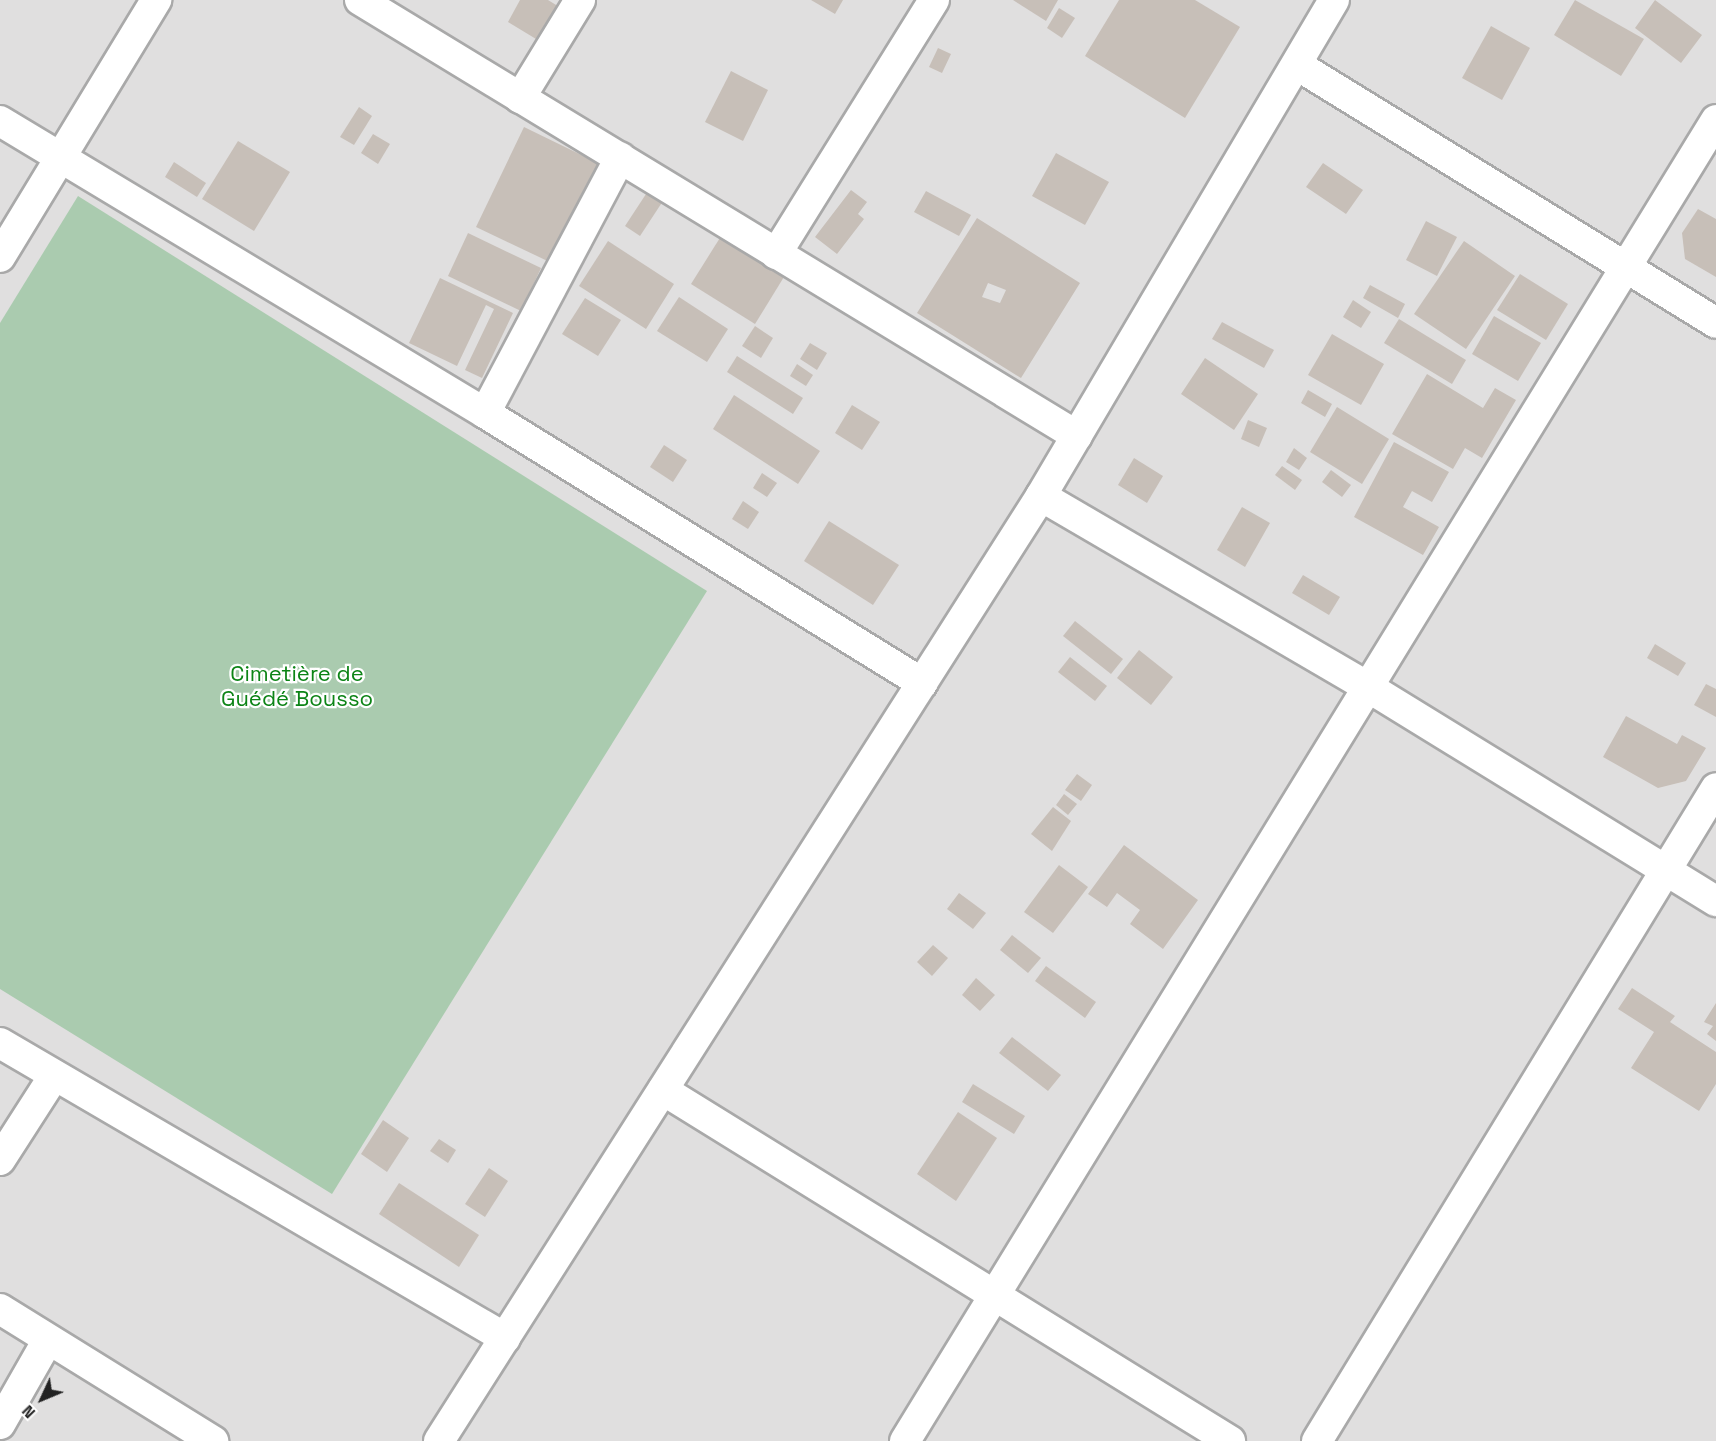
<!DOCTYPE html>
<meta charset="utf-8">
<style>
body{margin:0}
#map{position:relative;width:1716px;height:1441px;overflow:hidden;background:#f2efe9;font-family:"Space Grotesk",sans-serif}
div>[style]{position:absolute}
.residential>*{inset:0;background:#e0dfdf}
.cemetery>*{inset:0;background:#aacbaf}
.building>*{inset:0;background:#c7bfb8}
.roads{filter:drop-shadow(2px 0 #a9a9a9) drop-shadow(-2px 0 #a9a9a9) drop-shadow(0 2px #a9a9a9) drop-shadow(0 -2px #a9a9a9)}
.minor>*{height:30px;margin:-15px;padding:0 15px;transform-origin:15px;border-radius:15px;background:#fff}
span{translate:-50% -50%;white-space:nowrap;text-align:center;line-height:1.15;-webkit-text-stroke:4.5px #fff;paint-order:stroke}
.park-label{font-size:22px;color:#0c8416}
.north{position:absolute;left:12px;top:1369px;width:60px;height:60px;-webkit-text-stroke:4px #fff;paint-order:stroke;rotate:226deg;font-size:16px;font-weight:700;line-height:24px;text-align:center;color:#222}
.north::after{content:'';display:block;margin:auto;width:21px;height:27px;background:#222;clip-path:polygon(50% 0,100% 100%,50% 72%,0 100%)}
</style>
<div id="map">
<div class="residential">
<div style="clip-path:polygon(0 0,1716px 0,1716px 1441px,0 1441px)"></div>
</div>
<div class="cemetery">
<div style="clip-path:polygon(78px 196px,707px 591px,332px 1194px,0 989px,0 323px)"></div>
</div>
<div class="building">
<div style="clip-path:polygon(520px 0,548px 0,561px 8px,541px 42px,508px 22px)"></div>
<div style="clip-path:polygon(811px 0,843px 0,835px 14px)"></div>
<div style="clip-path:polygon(1013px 0,1058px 0,1046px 21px)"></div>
<div style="clip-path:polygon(1119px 0,1195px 0,1240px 27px,1185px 118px,1085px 56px)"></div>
<div style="clip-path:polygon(1575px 0,1644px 39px,1621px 76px,1554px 35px)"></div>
<div style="clip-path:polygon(1655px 0,1702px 35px,1681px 63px,1635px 28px)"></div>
<div style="clip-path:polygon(1059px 8px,1075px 18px,1062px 38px,1047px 28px)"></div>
<div style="clip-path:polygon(1491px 26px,1530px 48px,1502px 100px,1462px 78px)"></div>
<div style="clip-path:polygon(938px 48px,951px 54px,942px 73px,929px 67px)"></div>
<div style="clip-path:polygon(731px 71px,768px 90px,743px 141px,705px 122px)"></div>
<div style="clip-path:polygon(359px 107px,372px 116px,354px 145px,340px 137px)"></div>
<div style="clip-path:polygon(524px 127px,606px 167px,558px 266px,476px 227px)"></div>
<div style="clip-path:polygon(373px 134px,390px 144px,378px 164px,361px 153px)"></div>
<div style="clip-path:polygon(238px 141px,290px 172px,254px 231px,202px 199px)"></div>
<div style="clip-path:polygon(1056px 153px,1109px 182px,1085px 225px,1032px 196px)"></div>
<div style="clip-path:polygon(174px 162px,206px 183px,197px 197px,165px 177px)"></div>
<div style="clip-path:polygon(1323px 163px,1363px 190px,1346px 214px,1306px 187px)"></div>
<div style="clip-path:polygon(851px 190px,867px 202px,858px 214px,864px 219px,837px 254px,815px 237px)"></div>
<div style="clip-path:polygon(648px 191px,663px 201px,640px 236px,625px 226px)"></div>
<div style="clip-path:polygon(926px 191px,971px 215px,959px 236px,914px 212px)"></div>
<div style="clip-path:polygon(1698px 209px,1716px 219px,1716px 277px,1685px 259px,1682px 233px)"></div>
<div style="clip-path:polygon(evenodd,977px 218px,1080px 283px,1021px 378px,917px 313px,977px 218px,988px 283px,1006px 290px,1000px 303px,982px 297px,988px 283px)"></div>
<div style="clip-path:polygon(1426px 221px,1457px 237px,1437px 276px,1406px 260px)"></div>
<div style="clip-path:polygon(468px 233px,541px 268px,521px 311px,448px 276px)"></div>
<div style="clip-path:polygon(723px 233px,787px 272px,755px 324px,691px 284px)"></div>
<div style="clip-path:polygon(608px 241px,674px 284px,646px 329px,579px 286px)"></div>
<div style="clip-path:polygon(1464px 241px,1515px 276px,1466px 349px,1414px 314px)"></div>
<div style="clip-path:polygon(1520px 274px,1568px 304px,1546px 340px,1497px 310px)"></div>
<div style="clip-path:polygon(440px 278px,513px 313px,482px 378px,465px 370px,494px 309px,486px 305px,457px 366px,409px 343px)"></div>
<div style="clip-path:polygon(1370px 285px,1405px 304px,1398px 318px,1363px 298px)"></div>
<div style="clip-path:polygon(679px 297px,728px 329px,707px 362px,657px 331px)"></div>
<div style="clip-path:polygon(585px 298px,621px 320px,598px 356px,562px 334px)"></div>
<div style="clip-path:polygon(1353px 300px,1371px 312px,1361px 328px,1343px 317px)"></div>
<div style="clip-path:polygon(1494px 316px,1541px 343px,1518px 381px,1472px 354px)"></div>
<div style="clip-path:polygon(1399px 319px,1466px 360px,1452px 384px,1384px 343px)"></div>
<div style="clip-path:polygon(1222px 322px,1274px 350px,1264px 368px,1212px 339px)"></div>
<div style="clip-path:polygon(755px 326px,773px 338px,761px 358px,742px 346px)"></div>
<div style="clip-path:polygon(1332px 334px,1384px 364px,1361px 405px,1308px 375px)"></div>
<div style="clip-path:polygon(810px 343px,827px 353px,817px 370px,800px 359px)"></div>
<div style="clip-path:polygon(737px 356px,803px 398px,793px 414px,727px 372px)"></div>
<div style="clip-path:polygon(1205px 358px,1258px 394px,1234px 430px,1181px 394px)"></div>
<div style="clip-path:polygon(797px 364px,813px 375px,806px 386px,790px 376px)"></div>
<div style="clip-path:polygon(1427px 374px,1483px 408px,1495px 388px,1516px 400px,1482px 458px,1465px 448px,1453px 469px,1392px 434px)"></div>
<div style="clip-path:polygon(1308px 390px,1332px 404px,1325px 417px,1301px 403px)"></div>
<div style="clip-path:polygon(734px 395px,820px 451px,798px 484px,713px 429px)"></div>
<div style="clip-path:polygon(852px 405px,880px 422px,862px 450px,835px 433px)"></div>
<div style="clip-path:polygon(1337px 407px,1389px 439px,1362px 484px,1310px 452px)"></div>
<div style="clip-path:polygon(1248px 420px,1267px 428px,1259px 447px,1241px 439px)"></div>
<div style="clip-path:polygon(1394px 442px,1449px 472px,1432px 502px,1412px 491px,1403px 507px,1439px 527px,1423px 555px,1354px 517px)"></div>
<div style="clip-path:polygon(664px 445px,687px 460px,673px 482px,650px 467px)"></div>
<div style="clip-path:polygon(1294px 448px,1307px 458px,1299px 470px,1286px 462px)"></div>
<div style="clip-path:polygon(1134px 458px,1163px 476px,1147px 503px,1118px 485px)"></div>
<div style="clip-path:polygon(1282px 466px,1302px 480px,1295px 490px,1275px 475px)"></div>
<div style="clip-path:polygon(1331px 470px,1351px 485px,1342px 497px,1322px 482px)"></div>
<div style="clip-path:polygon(762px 473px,777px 483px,767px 497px,753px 488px)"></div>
<div style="clip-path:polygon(743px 501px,759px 512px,748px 529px,732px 519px)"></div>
<div style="clip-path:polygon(1242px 507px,1270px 523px,1245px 567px,1217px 550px)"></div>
<div style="clip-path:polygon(829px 521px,899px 565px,873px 605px,804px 561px)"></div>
<div style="clip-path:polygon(1303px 575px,1340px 597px,1329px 615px,1292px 593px)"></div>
<div style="clip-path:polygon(1075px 621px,1123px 659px,1111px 674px,1063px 636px)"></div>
<div style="clip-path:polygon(1655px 644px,1686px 663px,1678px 676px,1647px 658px)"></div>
<div style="clip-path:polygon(1139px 650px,1173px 677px,1151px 705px,1117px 678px)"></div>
<div style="clip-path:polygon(1070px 657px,1107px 686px,1095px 701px,1058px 672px)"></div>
<div style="clip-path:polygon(1706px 684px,1716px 689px,1716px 717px,1694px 705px)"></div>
<div style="clip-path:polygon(1626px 716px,1677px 744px,1682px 735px,1706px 748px,1686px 781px,1658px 788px,1603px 757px)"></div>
<div style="clip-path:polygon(1077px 774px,1092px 785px,1081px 801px,1065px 790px)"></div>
<div style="clip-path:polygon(1064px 794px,1077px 804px,1068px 815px,1056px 805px)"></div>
<div style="clip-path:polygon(1053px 807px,1071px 821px,1052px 851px,1031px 834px)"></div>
<div style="clip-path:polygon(1124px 845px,1198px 900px,1163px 949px,1130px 924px,1140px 910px,1117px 893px,1107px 907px,1088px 894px)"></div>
<div style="clip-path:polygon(1059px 865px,1088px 887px,1053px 933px,1024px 912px)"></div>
<div style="clip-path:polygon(959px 893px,986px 913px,973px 929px,947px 909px)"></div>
<div style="clip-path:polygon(1012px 935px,1041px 958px,1028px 973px,1000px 950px)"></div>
<div style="clip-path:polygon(933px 945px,948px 958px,932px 976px,917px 962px)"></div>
<div style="clip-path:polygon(1046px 966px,1096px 1002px,1085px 1018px,1035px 981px)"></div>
<div style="clip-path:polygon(976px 978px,995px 995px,980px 1011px,962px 995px)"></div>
<div style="clip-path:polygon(1632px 988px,1675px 1016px,1670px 1022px,1716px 1052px,1716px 1084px,1699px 1111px,1631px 1068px,1654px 1032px,1618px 1009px)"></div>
<div style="clip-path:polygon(1716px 1003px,1716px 1041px,1707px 1034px,1713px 1026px,1704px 1022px)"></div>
<div style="clip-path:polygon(1012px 1037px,1061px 1075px,1048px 1091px,999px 1053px)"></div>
<div style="clip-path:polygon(973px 1084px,1025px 1116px,1014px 1134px,962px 1102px)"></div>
<div style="clip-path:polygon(958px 1112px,997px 1138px,956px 1201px,917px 1174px)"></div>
<div style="clip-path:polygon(383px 1120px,409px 1138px,387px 1172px,361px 1154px)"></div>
<div style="clip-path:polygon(439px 1139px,456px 1150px,448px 1163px,430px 1151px)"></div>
<div style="clip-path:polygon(489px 1168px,508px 1181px,485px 1217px,465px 1204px)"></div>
<div style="clip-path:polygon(399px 1183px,479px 1235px,459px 1267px,379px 1214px)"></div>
</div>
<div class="roads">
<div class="minor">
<div style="left:360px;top:0;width:839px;rotate:31.3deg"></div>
<div style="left:1297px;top:65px;width:492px;rotate:31.6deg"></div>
<div style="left:520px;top:98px;width:115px;rotate:-58.5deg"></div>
<div style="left:0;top:121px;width:566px;rotate:31.05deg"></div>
<div style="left:485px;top:413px;width:514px;rotate:31.71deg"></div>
<div style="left:776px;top:254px;width:299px;rotate:-58.1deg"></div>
<div style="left:0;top:257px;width:301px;rotate:-58.7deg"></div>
<div style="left:485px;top:413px;width:289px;rotate:-62.1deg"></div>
<div style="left:1041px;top:496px;width:379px;rotate:30.3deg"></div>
<div style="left:1368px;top:687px;width:409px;rotate:31.6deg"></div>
<div style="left:0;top:1043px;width:585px;rotate:30.29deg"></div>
<div style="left:663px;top:1090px;width:667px;rotate:31.76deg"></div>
<div style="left:0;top:1160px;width:100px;rotate:-57.3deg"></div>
<div style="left:0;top:1309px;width:251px;rotate:31.8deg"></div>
<div style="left:0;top:1424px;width:97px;rotate:-60.3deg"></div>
<div style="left:439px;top:1441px;width:1120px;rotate:-57.5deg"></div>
<div style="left:1041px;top:496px;width:576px;rotate:-59.43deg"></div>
<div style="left:905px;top:1441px;width:1550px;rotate:-58.45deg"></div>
<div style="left:1317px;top:1441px;width:765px;rotate:-58.57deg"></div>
</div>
</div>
<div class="park-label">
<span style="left:297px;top:686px">Cimetière de<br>Guédé Bousso</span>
</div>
<div class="north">N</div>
</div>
